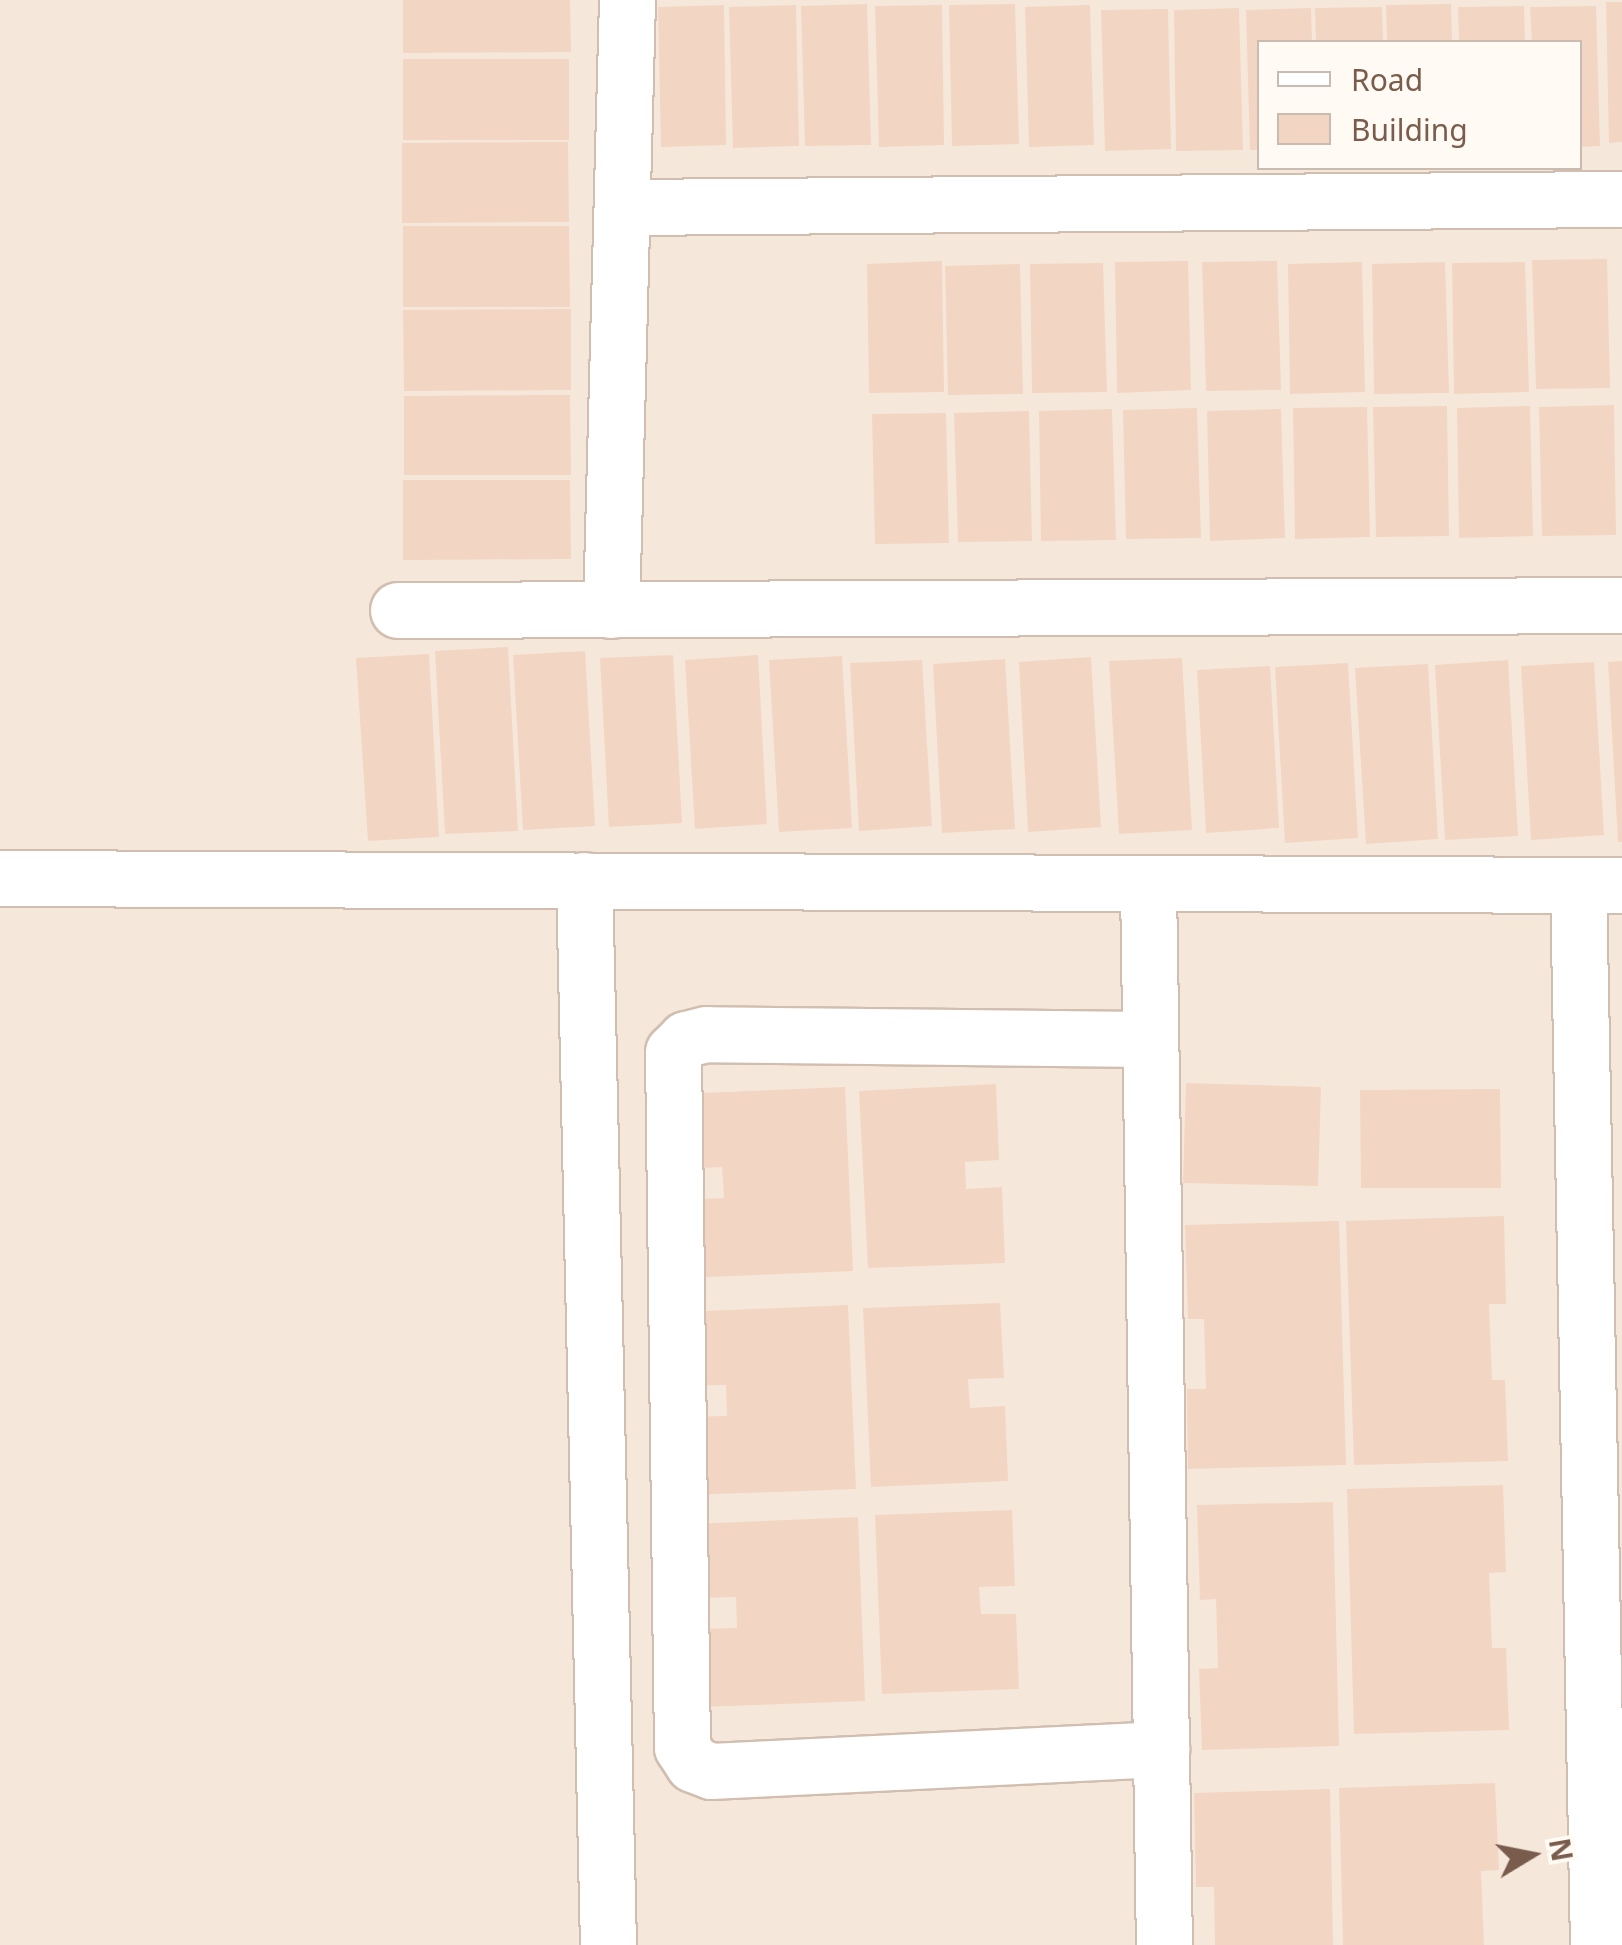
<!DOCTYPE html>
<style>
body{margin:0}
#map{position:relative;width:1622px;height:1945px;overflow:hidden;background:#fdf6ec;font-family:"Noto Sans",sans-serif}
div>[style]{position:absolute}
.residential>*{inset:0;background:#f5e8da}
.building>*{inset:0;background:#f3d5c3}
.roads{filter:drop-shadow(2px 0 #d1beb0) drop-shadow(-2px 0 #d1beb0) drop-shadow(0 2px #d1beb0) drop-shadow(0 -2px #d1beb0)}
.minor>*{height:55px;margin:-27.5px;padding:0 27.5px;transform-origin:27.5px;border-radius:27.5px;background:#fff}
span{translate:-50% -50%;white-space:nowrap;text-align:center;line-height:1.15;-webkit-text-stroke:9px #fffaf3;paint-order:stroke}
.legend{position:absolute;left:1257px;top:40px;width:325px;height:130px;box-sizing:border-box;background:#fffaf3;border:2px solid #cabbb1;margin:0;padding:12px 18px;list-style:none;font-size:30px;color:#7a5c4d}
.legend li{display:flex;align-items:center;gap:20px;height:50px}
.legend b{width:50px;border:2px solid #cabbb1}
.north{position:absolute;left:1482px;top:1805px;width:100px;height:100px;-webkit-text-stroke:8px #fffaf3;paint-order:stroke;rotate:80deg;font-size:28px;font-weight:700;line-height:40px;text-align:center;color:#7a5c4d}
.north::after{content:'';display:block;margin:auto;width:35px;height:45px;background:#7a5c4d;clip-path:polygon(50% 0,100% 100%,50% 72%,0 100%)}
</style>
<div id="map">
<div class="residential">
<div style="clip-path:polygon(evenodd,0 0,1622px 0,1622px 1945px,0 1945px,0 0,1260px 42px,1580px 42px,1580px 168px,1260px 168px,1260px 42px)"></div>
</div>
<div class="building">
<div style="clip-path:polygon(403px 0,570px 0,571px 52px,403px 53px)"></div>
<div style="clip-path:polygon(1606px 2px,1622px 2px,1622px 142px,1609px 143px)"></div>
<div style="clip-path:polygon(867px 4px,871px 145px,805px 146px,801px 6px)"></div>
<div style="clip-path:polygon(1015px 4px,1019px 144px,952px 146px,949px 5px)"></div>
<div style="clip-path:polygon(1451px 4px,1452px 42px,1387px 42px,1386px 5px)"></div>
<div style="clip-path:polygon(724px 5px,726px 145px,661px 147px,658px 7px)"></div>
<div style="clip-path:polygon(796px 5px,799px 146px,733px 148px,729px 7px)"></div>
<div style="clip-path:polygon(942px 5px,944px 145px,879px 147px,875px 6px)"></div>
<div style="clip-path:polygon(1090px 5px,1094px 145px,1029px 147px,1025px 7px)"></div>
<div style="clip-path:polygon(1524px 6px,1525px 42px,1459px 42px,1458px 7px)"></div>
<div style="clip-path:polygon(1596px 6px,1600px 146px,1580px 147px,1580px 42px,1532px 42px,1530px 7px)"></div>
<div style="clip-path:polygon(1382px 7px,1383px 42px,1316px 42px,1315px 8px)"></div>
<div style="clip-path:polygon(1239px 8px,1243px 150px,1176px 151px,1174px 10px)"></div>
<div style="clip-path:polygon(1311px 8px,1312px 42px,1260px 42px,1260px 150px,1250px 150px,1246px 10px)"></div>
<div style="clip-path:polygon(1168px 9px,1171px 149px,1105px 151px,1101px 10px)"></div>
<div style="clip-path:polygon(403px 59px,569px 59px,569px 140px,403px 140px)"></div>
<div style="clip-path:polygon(568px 142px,569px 222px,402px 223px,402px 143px)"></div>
<div style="clip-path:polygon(403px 226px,569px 226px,570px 307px,403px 307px)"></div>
<div style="clip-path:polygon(1607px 259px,1610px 388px,1536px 389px,1532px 260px)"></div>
<div style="clip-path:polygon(942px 261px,944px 392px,869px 393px,867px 264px)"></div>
<div style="clip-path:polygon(1188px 261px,1191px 390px,1117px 393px,1115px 262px)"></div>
<div style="clip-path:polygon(1277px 261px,1281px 390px,1206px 391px,1202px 262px)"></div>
<div style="clip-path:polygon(1362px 262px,1365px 392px,1290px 394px,1288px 264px)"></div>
<div style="clip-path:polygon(1445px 262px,1449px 393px,1374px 394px,1372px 264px)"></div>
<div style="clip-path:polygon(1525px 262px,1529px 392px,1454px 394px,1452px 263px)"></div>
<div style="clip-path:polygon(1103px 263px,1107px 392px,1032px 393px,1030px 264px)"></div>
<div style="clip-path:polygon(1020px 264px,1023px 394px,948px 395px,945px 266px)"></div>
<div style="clip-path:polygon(571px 309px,571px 390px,404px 391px,403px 310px)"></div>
<div style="clip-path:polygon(570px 395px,571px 475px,404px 475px,404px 396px)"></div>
<div style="clip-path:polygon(1614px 405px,1616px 535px,1542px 536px,1539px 407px)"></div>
<div style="clip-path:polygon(1447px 406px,1449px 536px,1376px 537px,1373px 407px)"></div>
<div style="clip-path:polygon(1530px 406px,1533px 536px,1459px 538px,1457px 408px)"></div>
<div style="clip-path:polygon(1367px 407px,1370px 537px,1295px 539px,1293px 408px)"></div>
<div style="clip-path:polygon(1197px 408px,1201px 538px,1126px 539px,1123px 410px)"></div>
<div style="clip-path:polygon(1112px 409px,1116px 540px,1041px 541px,1039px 411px)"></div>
<div style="clip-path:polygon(1281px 409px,1285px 538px,1210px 541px,1207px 411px)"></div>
<div style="clip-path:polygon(1029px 411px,1032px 541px,958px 542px,954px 413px)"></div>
<div style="clip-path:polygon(946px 413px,949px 543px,875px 544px,872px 414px)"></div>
<div style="clip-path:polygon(403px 480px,570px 480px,571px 559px,403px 560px)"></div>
<div style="clip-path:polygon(508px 647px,518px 831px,445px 834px,435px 651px)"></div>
<div style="clip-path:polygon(585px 651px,595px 826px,523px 830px,513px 655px)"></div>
<div style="clip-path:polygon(429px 654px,439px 837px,368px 841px,356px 658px)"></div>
<div style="clip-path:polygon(673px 655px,682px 823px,609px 827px,600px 658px)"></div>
<div style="clip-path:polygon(758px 655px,767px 824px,695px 829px,685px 660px)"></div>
<div style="clip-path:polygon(842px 656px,852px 828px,779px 832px,769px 660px)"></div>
<div style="clip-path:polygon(1091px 657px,1101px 827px,1028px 832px,1019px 662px)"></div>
<div style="clip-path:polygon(1182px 658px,1192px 830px,1119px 834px,1109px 661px)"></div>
<div style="clip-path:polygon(1005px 659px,1015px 829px,942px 833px,933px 664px)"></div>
<div style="clip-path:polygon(922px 660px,932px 826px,859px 831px,850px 663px)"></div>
<div style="clip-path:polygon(1508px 660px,1518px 836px,1445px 840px,1435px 665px)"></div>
<div style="clip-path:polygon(1622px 661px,1622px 842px,1618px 842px,1608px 662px)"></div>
<div style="clip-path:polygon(1594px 662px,1604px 835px,1531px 840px,1521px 666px)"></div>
<div style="clip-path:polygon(1348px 663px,1358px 838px,1285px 843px,1275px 667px)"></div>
<div style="clip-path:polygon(1428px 664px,1438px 839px,1366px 844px,1355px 668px)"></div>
<div style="clip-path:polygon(1270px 666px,1279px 828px,1206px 833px,1197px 670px)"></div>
<div style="clip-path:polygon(1186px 1083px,1321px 1087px,1318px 1186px,1183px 1183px)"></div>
<div style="clip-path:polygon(996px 1084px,999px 1160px,965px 1162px,966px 1189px,1002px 1187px,1005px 1263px,868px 1268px,859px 1091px)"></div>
<div style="clip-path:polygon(845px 1087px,853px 1271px,685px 1278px,681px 1200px,724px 1198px,722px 1167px,681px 1169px,678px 1094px)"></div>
<div style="clip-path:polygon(1500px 1089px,1501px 1188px,1361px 1188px,1360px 1090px)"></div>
<div style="clip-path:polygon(1504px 1216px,1506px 1304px,1489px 1304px,1492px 1380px,1505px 1380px,1508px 1461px,1354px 1465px,1346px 1221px)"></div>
<div style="clip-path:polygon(1339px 1221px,1346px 1465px,1188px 1469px,1187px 1389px,1206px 1389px,1204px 1319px,1188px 1319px,1185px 1225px)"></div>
<div style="clip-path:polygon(1000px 1303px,1004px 1378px,968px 1379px,970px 1408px,1005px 1406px,1008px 1481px,871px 1487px,863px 1308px)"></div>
<div style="clip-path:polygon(848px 1305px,856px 1489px,689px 1495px,686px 1417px,727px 1416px,726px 1385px,684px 1386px,682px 1312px)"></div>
<div style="clip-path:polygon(1503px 1485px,1506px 1572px,1489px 1573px,1492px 1648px,1506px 1648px,1509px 1730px,1354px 1734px,1347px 1489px)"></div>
<div style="clip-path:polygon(1333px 1502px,1339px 1746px,1202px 1750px,1199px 1669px,1218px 1668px,1216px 1599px,1200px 1600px,1197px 1505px)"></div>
<div style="clip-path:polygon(1012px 1510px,1015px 1586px,979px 1587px,981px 1614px,1016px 1614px,1019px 1689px,882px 1694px,875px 1515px)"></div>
<div style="clip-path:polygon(858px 1517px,865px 1701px,698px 1707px,695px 1629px,737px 1628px,736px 1597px,695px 1598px,691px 1524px)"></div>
<div style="clip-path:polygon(1495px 1783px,1499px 1870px,1481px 1871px,1484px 1945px,1343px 1945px,1339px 1788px)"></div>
<div style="clip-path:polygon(1330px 1789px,1333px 1945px,1215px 1945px,1214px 1887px,1196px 1887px,1194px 1793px)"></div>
</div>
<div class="roads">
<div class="minor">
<div style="left:622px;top:207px;width:1000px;rotate:-0.46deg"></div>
<div style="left:398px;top:610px;width:1224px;rotate:-0.23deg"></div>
<div style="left:611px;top:610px;width:610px;rotate:-88.5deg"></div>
<div style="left:0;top:878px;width:1622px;rotate:0.25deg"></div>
<div style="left:584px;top:880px;width:1065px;rotate:88.71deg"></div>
<div style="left:1148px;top:884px;width:1061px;rotate:89.14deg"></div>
<div style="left:1578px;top:885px;width:1060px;rotate:88.92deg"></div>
<div style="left:1150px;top:1039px;width:444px;rotate:-179.4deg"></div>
<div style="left:706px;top:1034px;width:21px;rotate:166deg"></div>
<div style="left:686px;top:1039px;width:18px;rotate:135deg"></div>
<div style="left:673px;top:1052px;width:695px;rotate:89.26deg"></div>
<div style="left:682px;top:1747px;width:20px;rotate:57deg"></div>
<div style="left:693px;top:1764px;width:19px;rotate:21deg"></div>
<div style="left:711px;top:1771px;width:451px;rotate:-2.8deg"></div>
</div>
</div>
<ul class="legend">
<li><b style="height:12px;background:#fff"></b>Road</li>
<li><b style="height:28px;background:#f3d5c3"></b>Building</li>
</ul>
<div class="north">N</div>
</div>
